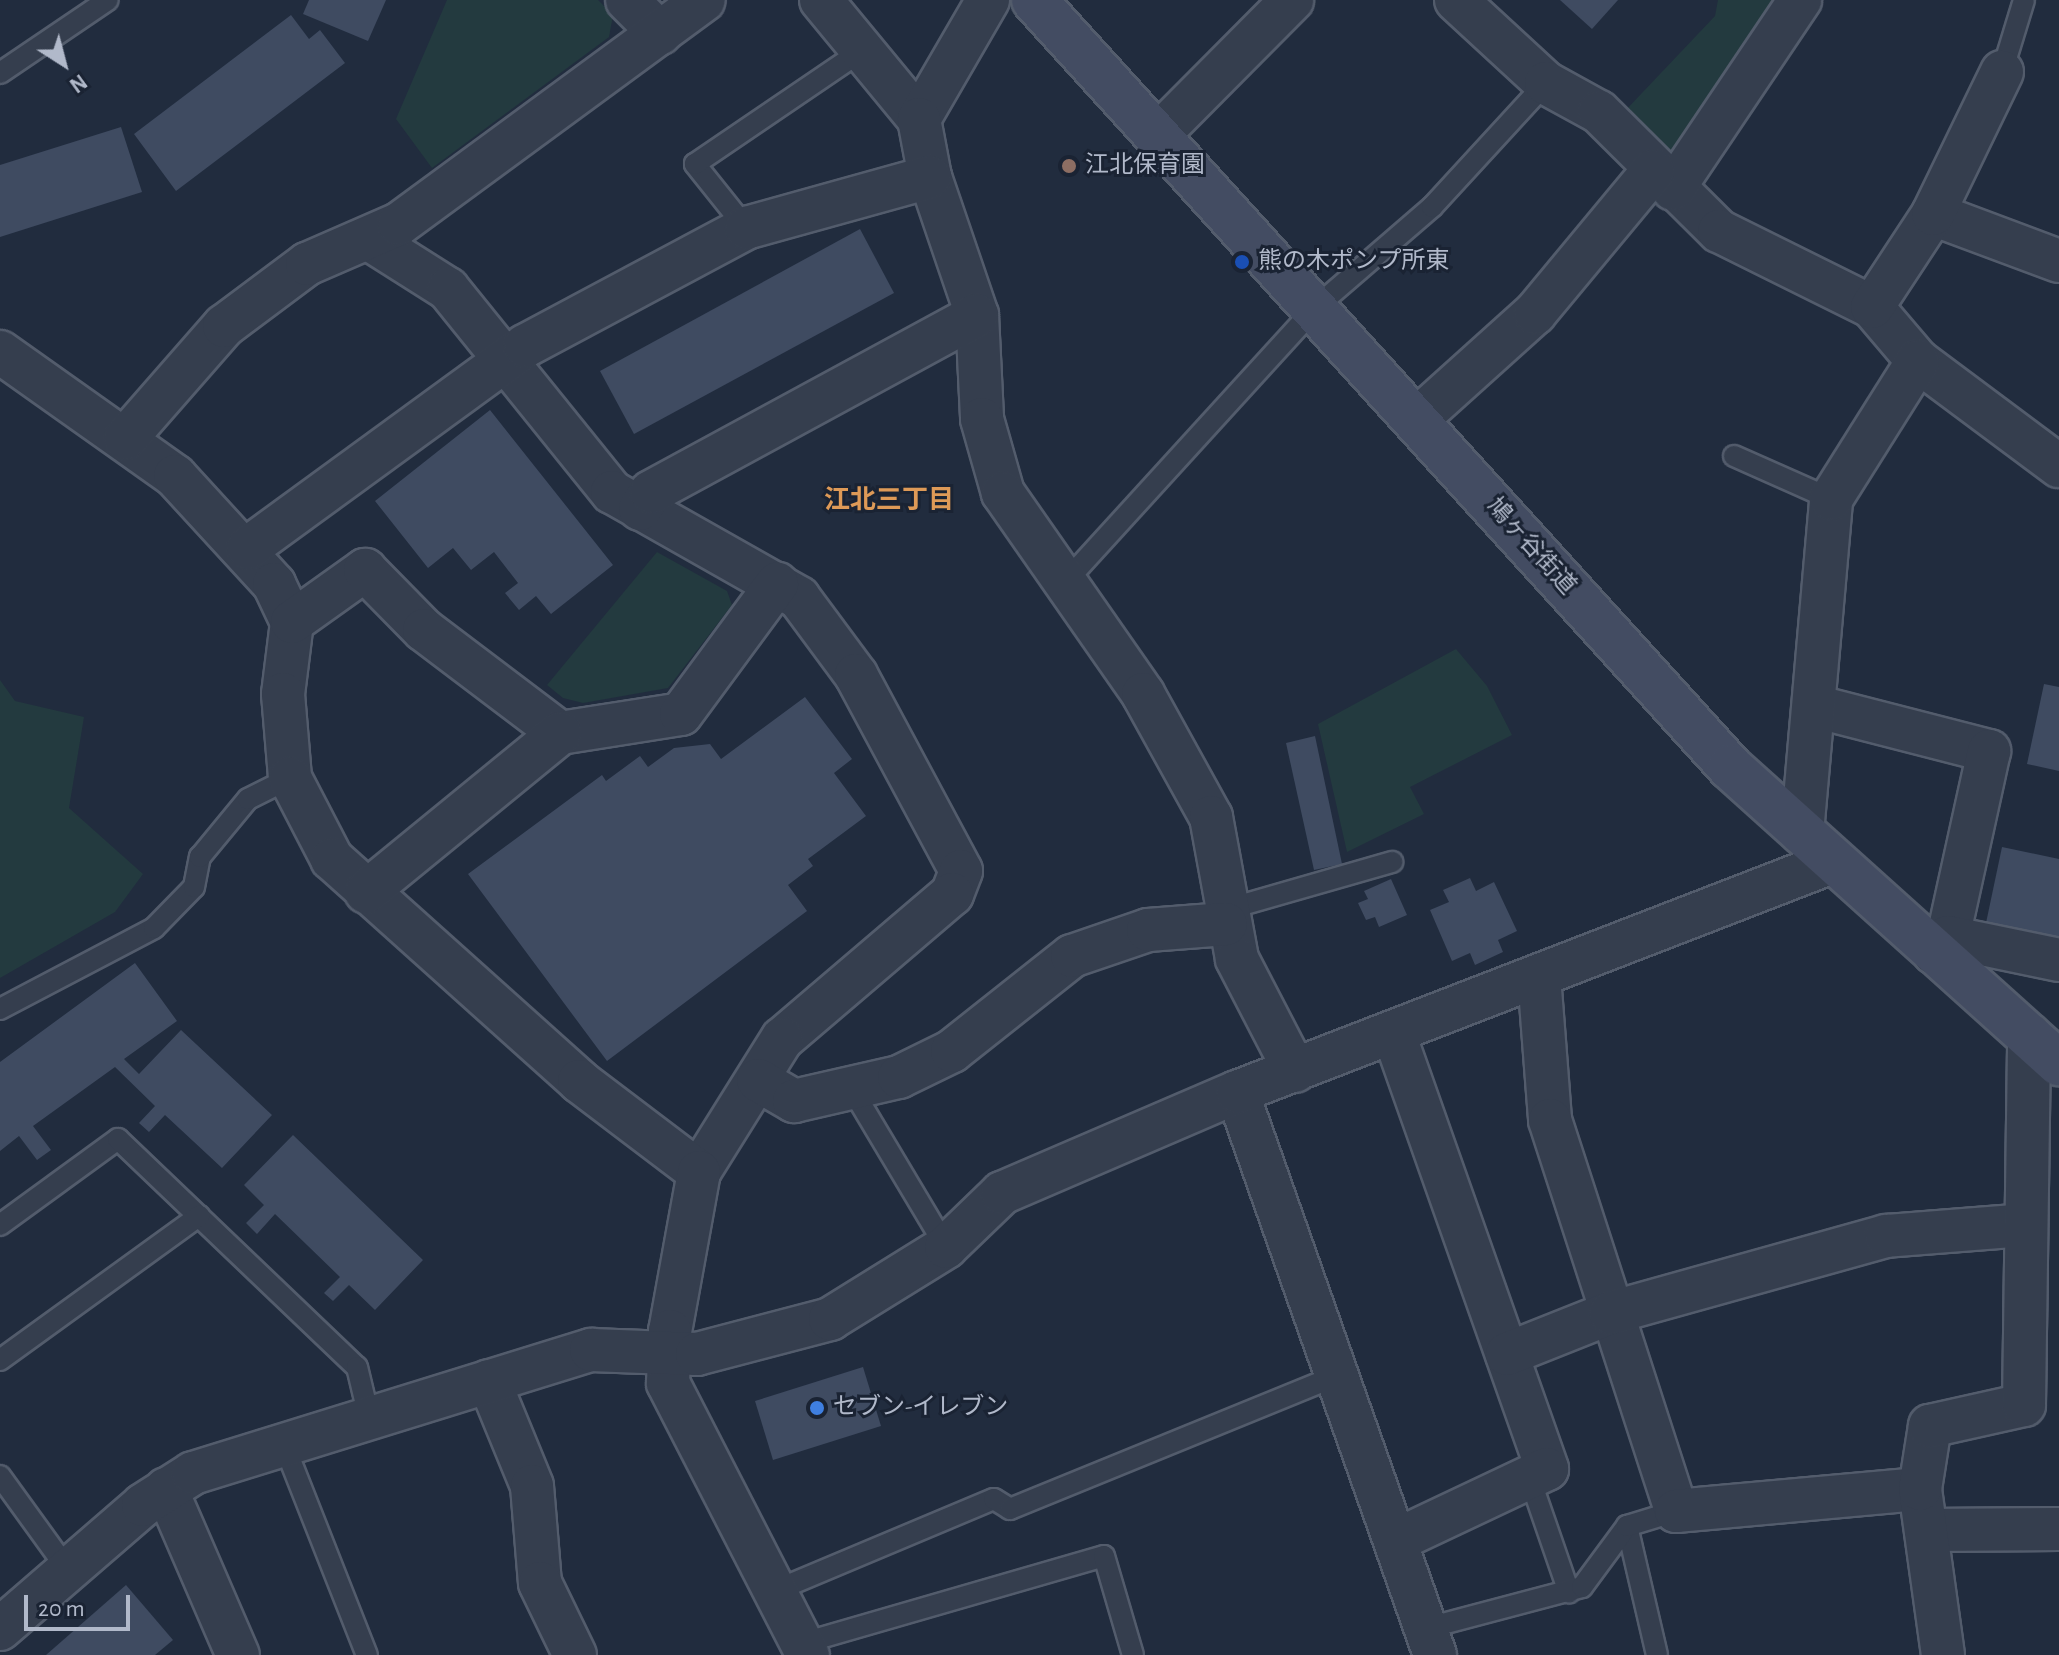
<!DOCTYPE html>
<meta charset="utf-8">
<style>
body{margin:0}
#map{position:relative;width:2059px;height:1655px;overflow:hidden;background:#212c3e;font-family:"Alegreya Sans","Noto Sans JP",sans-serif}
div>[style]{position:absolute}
.green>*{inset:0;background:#233a3f}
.building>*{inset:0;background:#3f4b61}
.roads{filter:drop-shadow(2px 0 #535c6c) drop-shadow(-2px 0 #535c6c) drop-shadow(0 2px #535c6c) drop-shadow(0 -2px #535c6c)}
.lane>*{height:20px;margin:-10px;padding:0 10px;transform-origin:10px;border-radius:10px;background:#353e4e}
.street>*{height:42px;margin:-21px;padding:0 21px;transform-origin:21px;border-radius:21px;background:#353e4e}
.secondary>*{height:44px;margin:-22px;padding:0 22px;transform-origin:22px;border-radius:22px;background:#434c62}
.dots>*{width:22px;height:22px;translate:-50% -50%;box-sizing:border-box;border:4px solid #1a2333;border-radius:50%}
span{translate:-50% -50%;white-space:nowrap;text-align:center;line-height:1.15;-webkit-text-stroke:6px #1a2333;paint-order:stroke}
.poi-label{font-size:24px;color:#b1b9ca}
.left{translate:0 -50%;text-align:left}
.street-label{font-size:24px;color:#b1b9ca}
.neighbourhood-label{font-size:26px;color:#de9a57;font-weight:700}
.north{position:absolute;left:24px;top:24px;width:80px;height:80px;-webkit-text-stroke:6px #1a2333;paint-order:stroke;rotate:144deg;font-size:22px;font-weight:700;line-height:32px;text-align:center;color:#b1b9ca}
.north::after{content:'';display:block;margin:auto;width:28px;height:36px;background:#b1b9ca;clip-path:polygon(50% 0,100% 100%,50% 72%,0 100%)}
.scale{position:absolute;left:24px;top:1595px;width:106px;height:36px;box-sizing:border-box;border:4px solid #b1b9ca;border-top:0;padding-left:10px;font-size:24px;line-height:28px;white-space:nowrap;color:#b1b9ca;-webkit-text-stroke:6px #1a2333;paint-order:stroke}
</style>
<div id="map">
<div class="green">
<div style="clip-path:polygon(447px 0,598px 0,613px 15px,609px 37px,432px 168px,396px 119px)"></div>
<div style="clip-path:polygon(1718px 0,1780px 0,1667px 160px,1623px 113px,1715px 16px)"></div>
<div style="clip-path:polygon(657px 552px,727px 591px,732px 605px,668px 688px,583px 703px,563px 698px,547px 685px)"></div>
<div style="clip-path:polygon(1456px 649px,1487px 686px,1512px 735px,1410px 787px,1424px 814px,1347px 852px,1318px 724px)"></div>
<div style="clip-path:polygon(0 680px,15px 701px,84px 717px,69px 808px,143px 874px,115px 912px,0 978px)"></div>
</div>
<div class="building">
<div style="clip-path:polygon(309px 0,386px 0,368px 41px,303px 14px)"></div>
<div style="clip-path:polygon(1560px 0,1618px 0,1592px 29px)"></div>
<div style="clip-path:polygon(291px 15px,309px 39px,320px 30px,345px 63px,176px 191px,134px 134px)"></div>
<div style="clip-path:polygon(121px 127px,142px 192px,0 237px,0 165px)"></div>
<div style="clip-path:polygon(860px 229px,894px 293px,634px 434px,600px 371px)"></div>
<div style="clip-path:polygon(490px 410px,613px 565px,551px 614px,536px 596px,519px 610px,505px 593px,518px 583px,494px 552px,471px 570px,453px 548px,428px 568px,375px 501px)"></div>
<div style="clip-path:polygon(2044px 684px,2059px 687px,2059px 771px,2027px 764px)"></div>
<div style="clip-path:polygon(805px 697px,852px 759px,834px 773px,866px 816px,808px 859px,813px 866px,788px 885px,807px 911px,607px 1061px,468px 874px,602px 775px,606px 781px,640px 756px,648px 767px,674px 748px,710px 744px,721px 759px)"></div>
<div style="clip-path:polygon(1315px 736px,1342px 864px,1314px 870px,1286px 743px)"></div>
<div style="clip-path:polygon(2002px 847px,2059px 859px,2059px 938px,1986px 923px)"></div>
<div style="clip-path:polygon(1470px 878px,1476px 891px,1494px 882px,1517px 931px,1498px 940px,1503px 952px,1475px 965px,1470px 953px,1452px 961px,1430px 910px,1449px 902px,1443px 890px)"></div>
<div style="clip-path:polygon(1391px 879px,1407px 915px,1379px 927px,1375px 917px,1366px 920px,1358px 903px,1368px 899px,1364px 891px)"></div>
<div style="clip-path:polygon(135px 963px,177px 1021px,124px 1059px,139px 1074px,181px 1030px,272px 1115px,222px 1168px,165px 1115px,149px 1132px,139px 1123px,155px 1106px,115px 1067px,33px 1126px,51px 1150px,37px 1160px,19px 1136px,0 1151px,0 1062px)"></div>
<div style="clip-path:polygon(293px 1135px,423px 1260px,375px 1310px,349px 1285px,333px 1301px,324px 1293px,340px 1277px,275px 1214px,257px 1234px,246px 1223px,264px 1205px,244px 1185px)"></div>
<div style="clip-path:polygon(863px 1367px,881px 1426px,773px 1460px,755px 1401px)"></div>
<div style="clip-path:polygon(126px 1585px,173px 1640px,155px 1655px,46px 1655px)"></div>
</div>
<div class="roads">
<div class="lane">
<div style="left:2002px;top:72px;width:75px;rotate:-73deg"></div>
<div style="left:0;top:73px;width:130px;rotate:-34.1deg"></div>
<div style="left:746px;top:228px;width:82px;rotate:-128.6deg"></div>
<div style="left:695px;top:164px;width:201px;rotate:-34.2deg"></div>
<div style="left:1734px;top:456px;width:106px;rotate:23.9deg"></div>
<div style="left:1067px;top:580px;width:368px;rotate:-47.6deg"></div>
<div style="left:1315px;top:308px;width:155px;rotate:-40.8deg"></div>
<div style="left:1432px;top:207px;width:168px;rotate:-47.4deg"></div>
<div style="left:1228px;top:909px;width:171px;rotate:-16deg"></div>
<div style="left:0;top:1009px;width:174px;rotate:-27.7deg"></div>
<div style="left:154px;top:928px;width:57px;rotate:-45.7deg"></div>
<div style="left:194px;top:887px;width:31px;rotate:-79deg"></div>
<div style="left:200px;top:857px;width:75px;rotate:-50.4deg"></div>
<div style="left:248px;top:799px;width:47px;rotate:-26.6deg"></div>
<div style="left:850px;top:1086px;width:187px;rotate:59.2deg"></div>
<div style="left:0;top:1225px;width:146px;rotate:-36.1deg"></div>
<div style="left:118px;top:1139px;width:330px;rotate:43.7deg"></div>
<div style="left:357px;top:1367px;width:51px;rotate:76.5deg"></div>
<div style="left:0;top:1360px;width:246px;rotate:-35.9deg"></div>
<div style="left:283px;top:1442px;width:229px;rotate:68.5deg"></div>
<div style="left:0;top:1476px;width:116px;rotate:54.1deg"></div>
<div style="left:1530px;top:1479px;width:120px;rotate:71deg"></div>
<div style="left:1627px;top:1526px;width:132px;rotate:76.9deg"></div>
<div style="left:777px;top:1590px;width:235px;rotate:-22.8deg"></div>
<div style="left:994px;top:1499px;width:19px;rotate:32deg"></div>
<div style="left:1010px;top:1509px;width:352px;rotate:-22.2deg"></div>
<div style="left:1427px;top:1628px;width:160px;rotate:-14.8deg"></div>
<div style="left:1582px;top:1587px;width:76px;rotate:-53.6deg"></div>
<div style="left:1627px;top:1526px;width:51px;rotate:-17deg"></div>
<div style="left:803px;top:1643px;width:313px;rotate:-16.1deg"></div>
<div style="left:1104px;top:1556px;width:103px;rotate:73.7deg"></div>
</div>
<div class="street">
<div style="left:627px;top:0;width:47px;rotate:45deg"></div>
<div style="left:821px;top:0;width:154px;rotate:50.5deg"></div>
<div style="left:988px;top:0;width:138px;rotate:120.1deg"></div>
<div style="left:919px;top:119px;width:59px;rotate:79.3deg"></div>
<div style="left:930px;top:177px;width:146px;rotate:71.2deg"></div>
<div style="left:977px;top:315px;width:104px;rotate:87.2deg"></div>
<div style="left:982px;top:419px;width:77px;rotate:74.2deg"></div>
<div style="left:1003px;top:493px;width:245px;rotate:55.1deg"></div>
<div style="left:1143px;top:694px;width:141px;rotate:61.1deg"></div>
<div style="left:1211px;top:817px;width:144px;rotate:79.6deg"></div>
<div style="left:1237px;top:959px;width:126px;rotate:62.6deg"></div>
<div style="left:1456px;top:0;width:122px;rotate:42.7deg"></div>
<div style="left:1546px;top:83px;width:60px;rotate:28.7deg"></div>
<div style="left:1599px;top:112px;width:169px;rotate:44.8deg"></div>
<div style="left:1719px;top:231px;width:171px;rotate:26.4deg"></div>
<div style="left:1872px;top:307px;width:71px;rotate:49.6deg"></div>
<div style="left:1918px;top:361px;width:176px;rotate:36.7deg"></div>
<div style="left:1157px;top:136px;width:192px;rotate:-45.2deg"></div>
<div style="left:1673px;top:189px;width:228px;rotate:-56.1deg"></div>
<div style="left:1933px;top:214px;width:134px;rotate:20.5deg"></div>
<div style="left:369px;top:239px;width:93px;rotate:32.3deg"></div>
<div style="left:448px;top:289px;width:261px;rotate:51.1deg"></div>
<div style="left:612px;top:492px;width:215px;rotate:29.5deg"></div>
<div style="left:799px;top:598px;width:96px;rotate:53.5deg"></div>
<div style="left:856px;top:675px;width:222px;rotate:61.8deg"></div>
<div style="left:961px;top:871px;width:25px;rotate:111deg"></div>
<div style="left:952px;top:894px;width:223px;rotate:139.5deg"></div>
<div style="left:782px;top:1039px;width:157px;rotate:122deg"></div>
<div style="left:1872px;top:307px;width:111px;rotate:-56.7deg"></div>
<div style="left:1933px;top:214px;width:158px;rotate:-64.1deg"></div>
<div style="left:0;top:352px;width:214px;rotate:35.3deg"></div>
<div style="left:175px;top:476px;width:147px;rotate:47.5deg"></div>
<div style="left:274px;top:584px;width:42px;rotate:64.7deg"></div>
<div style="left:292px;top:622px;width:73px;rotate:97.1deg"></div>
<div style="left:283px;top:694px;width:84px;rotate:85.2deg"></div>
<div style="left:290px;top:778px;width:91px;rotate:62.6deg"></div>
<div style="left:332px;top:859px;width:332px;rotate:41.9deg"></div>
<div style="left:579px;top:1081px;width:151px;rotate:37.2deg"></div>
<div style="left:699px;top:1172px;width:162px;rotate:100.3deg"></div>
<div style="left:670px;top:1331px;width:52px;rotate:92.2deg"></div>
<div style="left:668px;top:1383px;width:306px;rotate:62.8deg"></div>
<div style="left:1416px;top:420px;width:160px;rotate:-42deg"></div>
<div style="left:1535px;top:313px;width:185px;rotate:-50.3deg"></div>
<div style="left:125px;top:439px;width:150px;rotate:-48.8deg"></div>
<div style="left:224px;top:326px;width:104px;rotate:-36.8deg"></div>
<div style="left:307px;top:264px;width:100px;rotate:-23.5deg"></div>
<div style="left:399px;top:224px;width:378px;rotate:-36.3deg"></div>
<div style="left:640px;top:509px;width:20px;rotate:-57deg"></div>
<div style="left:651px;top:492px;width:371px;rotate:-28.5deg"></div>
<div style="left:248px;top:548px;width:343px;rotate:-36.1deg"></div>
<div style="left:525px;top:346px;width:251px;rotate:-28.1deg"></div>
<div style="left:746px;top:228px;width:191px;rotate:-15.5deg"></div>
<div style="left:292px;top:622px;width:90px;rotate:-35.5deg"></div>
<div style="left:365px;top:570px;width:84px;rotate:45.5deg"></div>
<div style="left:424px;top:630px;width:171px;rotate:37.1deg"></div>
<div style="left:560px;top:733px;width:122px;rotate:-8.9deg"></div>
<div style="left:681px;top:714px;width:162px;rotate:-53.6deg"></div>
<div style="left:1814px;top:706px;width:181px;rotate:14.4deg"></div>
<div style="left:1989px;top:751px;width:190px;rotate:102.4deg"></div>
<div style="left:1948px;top:937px;width:21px;rotate:131deg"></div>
<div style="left:1802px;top:833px;width:335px;rotate:-85deg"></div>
<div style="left:1831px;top:499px;width:163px;rotate:-57.8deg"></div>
<div style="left:366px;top:892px;width:251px;rotate:-39.3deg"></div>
<div style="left:1948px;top:937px;width:113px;rotate:11.7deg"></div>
<div style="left:1539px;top:976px;width:144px;rotate:85.6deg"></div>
<div style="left:1550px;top:1120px;width:411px;rotate:72.1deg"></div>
<div style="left:1676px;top:1511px;width:245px;rotate:-5.2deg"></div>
<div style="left:1394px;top:1034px;width:461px;rotate:70.6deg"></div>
<div style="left:1547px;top:1469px;width:168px;rotate:154.7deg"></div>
<div style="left:758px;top:1080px;width:42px;rotate:30.3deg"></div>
<div style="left:794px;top:1101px;width:108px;rotate:-12.9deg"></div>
<div style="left:899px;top:1077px;width:59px;rotate:-26.1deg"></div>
<div style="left:952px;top:1051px;width:153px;rotate:-38.4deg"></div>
<div style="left:1072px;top:956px;width:80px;rotate:-18.9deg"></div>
<div style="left:1148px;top:930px;width:78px;rotate:-4.4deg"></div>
<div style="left:1237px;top:1092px;width:597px;rotate:70.62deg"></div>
<div style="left:1507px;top:1354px;width:111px;rotate:-21.7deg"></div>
<div style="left:1610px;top:1313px;width:287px;rotate:-15.6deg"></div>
<div style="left:1886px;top:1236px;width:140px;rotate:-4.5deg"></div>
<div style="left:489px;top:1381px;width:113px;rotate:67.7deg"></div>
<div style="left:532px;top:1486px;width:97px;rotate:85.3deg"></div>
<div style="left:540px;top:1583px;width:80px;rotate:64.1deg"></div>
<div style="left:166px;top:1489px;width:181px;rotate:66.6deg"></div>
<div style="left:1926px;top:1530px;width:133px;rotate:-0.4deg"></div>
<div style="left:0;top:1629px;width:189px;rotate:-40.9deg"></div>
<div style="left:143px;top:1505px;width:59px;rotate:-32.6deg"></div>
<div style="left:193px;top:1473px;width:417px;rotate:-17.2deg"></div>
<div style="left:591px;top:1350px;width:106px;rotate:2.2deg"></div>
<div style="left:697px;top:1354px;width:138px;rotate:-14.7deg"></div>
<div style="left:830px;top:1319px;width:137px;rotate:-31.8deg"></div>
<div style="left:946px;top:1247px;width:78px;rotate:-44deg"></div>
<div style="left:1002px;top:1193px;width:256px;rotate:-23.3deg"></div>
<div style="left:1237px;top:1092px;width:638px;rotate:-21.13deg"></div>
<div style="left:1943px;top:1655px;width:168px;rotate:-97.9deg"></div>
<div style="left:1920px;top:1489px;width:64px;rotate:-81deg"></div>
<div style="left:1930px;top:1426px;width:96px;rotate:-12.6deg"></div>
<div style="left:2024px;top:1405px;width:370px;rotate:-89.2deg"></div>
</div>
<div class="secondary">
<div style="left:1034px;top:0;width:1036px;rotate:47.78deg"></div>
<div style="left:1730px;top:767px;width:443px;rotate:42deg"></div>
</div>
</div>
<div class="dots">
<div style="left:1069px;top:166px;background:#8d6e63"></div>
<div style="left:1242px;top:262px;background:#1a4fb4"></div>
<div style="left:817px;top:1408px;background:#3f7fe0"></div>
</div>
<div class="poi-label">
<span class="left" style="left:1085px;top:166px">江北保育園</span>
<span class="left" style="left:1258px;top:262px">熊の木ポンプ所東</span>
<span class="left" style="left:833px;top:1408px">セブン-イレブン</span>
</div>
<div class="street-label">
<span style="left:1531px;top:547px;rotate:48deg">鳩ヶ谷街道</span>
</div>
<div class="neighbourhood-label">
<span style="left:889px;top:501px">江北三丁目</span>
</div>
<div class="north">N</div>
<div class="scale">20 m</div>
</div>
